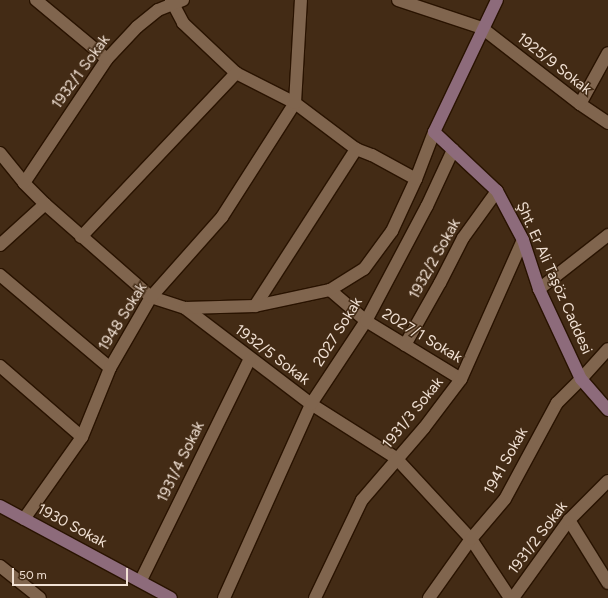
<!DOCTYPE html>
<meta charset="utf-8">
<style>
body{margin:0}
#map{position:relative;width:608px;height:598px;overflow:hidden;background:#432b15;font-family:Figtree,sans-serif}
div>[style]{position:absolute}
.roads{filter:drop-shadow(1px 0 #291300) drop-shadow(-1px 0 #291300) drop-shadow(0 1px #291300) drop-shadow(0 -1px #291300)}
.street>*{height:12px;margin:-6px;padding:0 6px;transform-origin:6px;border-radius:6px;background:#80654e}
.secondary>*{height:12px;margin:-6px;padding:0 6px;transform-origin:6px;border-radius:6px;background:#8d6b7b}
span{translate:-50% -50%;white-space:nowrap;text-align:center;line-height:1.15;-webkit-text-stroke:3px #432b15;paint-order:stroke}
.street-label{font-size:15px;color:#f1e1d4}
.scale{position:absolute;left:12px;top:568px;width:116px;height:18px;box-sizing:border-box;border:2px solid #f1e1d4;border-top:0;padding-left:5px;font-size:12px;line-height:14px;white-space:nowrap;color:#f1e1d4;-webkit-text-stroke:3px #432b15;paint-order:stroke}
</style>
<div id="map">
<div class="roads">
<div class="street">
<div style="left:36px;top:0;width:92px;rotate:39.7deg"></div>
<div style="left:171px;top:0;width:26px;rotate:62deg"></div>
<div style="left:183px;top:23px;width:73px;rotate:43.3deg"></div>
<div style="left:236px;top:73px;width:66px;rotate:27deg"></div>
<div style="left:295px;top:103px;width:76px;rotate:37deg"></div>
<div style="left:356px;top:149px;width:17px;rotate:21deg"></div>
<div style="left:372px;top:155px;width:50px;rotate:28.6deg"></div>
<div style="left:398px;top:0;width:89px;rotate:18.4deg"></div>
<div style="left:482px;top:28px;width:124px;rotate:37.8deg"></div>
<div style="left:580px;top:104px;width:34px;rotate:34deg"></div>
<div style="left:580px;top:104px;width:58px;rotate:-61.2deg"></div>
<div style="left:0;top:153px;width:38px;rotate:51deg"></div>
<div style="left:24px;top:183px;width:30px;rotate:45deg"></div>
<div style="left:45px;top:204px;width:141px;rotate:41.3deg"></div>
<div style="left:151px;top:297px;width:36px;rotate:18deg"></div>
<div style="left:185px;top:308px;width:158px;rotate:37.3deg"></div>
<div style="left:311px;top:404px;width:101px;rotate:32.4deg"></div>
<div style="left:396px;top:458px;width:110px;rotate:47.2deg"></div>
<div style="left:471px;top:539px;width:71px;rotate:56.5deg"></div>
<div style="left:24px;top:183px;width:149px;rotate:-56.2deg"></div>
<div style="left:107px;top:59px;width:44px;rotate:-46.8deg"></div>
<div style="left:137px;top:27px;width:27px;rotate:-39deg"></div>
<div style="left:158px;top:10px;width:27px;rotate:-22deg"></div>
<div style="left:81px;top:237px;width:226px;rotate:-46.6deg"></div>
<div style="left:0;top:245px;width:61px;rotate:-42.3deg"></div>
<div style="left:0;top:275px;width:144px;rotate:40.2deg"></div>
<div style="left:539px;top:289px;width:88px;rotate:-38deg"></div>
<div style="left:330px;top:290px;width:48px;rotate:40.7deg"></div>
<div style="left:366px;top:321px;width:111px;rotate:31.4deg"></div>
<div style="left:255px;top:306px;width:187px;rotate:-57.2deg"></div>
<div style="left:185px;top:308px;width:70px;rotate:-1.6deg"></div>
<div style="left:255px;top:306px;width:77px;rotate:-12deg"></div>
<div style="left:330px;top:290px;width:40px;rotate:-32deg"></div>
<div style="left:364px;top:269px;width:47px;rotate:-53.6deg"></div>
<div style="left:392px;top:231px;width:57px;rotate:-65.2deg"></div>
<div style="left:416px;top:179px;width:50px;rotate:-69deg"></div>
<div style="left:405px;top:345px;width:71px;rotate:-60.6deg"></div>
<div style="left:440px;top:283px;width:51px;rotate:-62.9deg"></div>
<div style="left:463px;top:238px;width:58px;rotate:-54.1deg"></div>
<div style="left:0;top:366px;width:108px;rotate:40.9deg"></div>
<div style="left:24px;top:519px;width:100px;rotate:-54.7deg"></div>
<div style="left:82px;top:437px;width:74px;rotate:-67.9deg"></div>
<div style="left:110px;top:368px;width:82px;rotate:-60deg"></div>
<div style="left:151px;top:297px;width:107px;rotate:-48.4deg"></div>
<div style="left:222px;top:217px;width:135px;rotate:-57.4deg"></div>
<div style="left:295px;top:103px;width:103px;rotate:-86.7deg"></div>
<div style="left:569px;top:520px;width:74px;rotate:58.2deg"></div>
<div style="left:0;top:566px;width:51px;rotate:38.7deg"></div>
<div style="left:141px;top:580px;width:247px;rotate:-63.8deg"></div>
<div style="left:224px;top:598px;width:213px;rotate:-65.8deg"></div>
<div style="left:311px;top:404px;width:100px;rotate:-56.5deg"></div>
<div style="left:366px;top:321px;width:130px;rotate:-62.1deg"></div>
<div style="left:427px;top:206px;width:62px;rotate:-65.1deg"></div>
<div style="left:315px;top:598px;width:109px;rotate:-64.4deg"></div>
<div style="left:362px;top:500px;width:95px;rotate:-49.3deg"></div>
<div style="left:424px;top:428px;width:61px;rotate:-52.9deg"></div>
<div style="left:461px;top:379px;width:152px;rotate:-66deg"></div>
<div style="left:429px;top:598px;width:72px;rotate:-54.6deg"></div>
<div style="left:471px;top:539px;width:52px;rotate:-49.6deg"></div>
<div style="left:505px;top:499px;width:109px;rotate:-61.6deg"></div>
<div style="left:557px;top:403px;width:34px;rotate:-45deg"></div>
<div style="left:581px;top:379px;width:40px;rotate:-48deg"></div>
<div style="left:513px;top:598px;width:96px;rotate:-54.3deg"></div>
<div style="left:569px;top:520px;width:55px;rotate:-45deg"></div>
</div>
<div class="secondary">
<div style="left:497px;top:0;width:146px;rotate:115.5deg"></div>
<div style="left:434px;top:132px;width:86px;rotate:43.1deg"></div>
<div style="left:497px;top:191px;width:55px;rotate:62deg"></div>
<div style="left:523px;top:240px;width:52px;rotate:71.9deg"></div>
<div style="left:539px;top:289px;width:99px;rotate:65deg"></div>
<div style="left:581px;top:379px;width:41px;rotate:48.9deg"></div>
<div style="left:0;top:506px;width:194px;rotate:28.3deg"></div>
</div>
</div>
<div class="street-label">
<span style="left:554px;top:64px;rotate:38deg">1925/9 Sokak</span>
<span style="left:81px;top:72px;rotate:-54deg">1932/1 Sokak</span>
<span style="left:435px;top:259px;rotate:-61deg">1932/2 Sokak</span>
<span style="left:554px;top:278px;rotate:66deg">Şht. Er Ali Taşöz Caddesi</span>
<span style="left:123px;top:317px;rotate:-58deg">1948 Sokak</span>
<span style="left:338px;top:332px;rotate:-58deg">2027 Sokak</span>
<span style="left:422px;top:336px;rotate:31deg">2027/1 Sokak</span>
<span style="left:272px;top:355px;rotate:37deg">1932/5 Sokak</span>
<span style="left:413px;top:413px;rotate:-51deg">1931/3 Sokak</span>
<span style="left:506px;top:461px;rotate:-61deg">1941 Sokak</span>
<span style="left:181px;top:462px;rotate:-64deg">1931/4 Sokak</span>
<span style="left:72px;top:526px;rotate:28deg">1930 Sokak</span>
<span style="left:538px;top:538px;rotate:-53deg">1931/2 Sokak</span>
</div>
<div class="scale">50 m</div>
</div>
